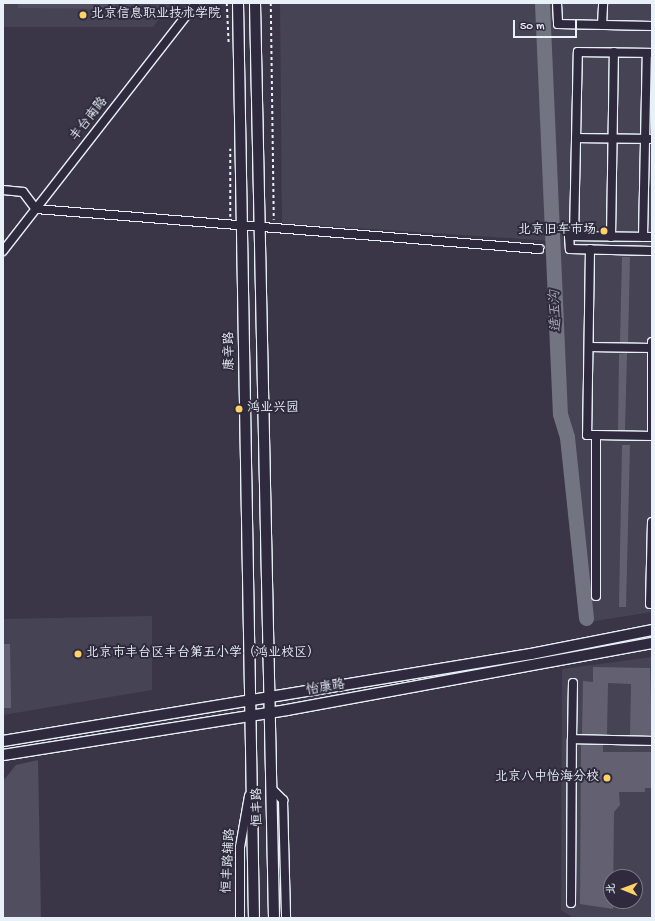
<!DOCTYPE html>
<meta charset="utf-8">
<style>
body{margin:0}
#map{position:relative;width:655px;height:921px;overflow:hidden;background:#3a3648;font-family:"Gochi Hand","LXGW WenKai TC",sans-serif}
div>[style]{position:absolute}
.built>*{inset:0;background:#464354}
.green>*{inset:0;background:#504e5f}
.river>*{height:15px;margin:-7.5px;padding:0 7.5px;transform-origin:7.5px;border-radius:7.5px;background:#737482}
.building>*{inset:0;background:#636171}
.path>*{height:1.5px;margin-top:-0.75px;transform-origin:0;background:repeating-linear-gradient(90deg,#e8f1f8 0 3px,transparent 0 6px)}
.roads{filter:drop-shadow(1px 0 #e8f1f8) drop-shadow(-1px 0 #e8f1f8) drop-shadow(0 1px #e8f1f8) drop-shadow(0 -1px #e8f1f8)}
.minor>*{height:8px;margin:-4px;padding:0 4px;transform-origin:4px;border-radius:4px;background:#2f2a3d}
.major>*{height:10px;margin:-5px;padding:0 5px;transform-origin:5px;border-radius:5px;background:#2f2a3d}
.dots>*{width:11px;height:11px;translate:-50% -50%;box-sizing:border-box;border:2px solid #2f2a3d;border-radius:50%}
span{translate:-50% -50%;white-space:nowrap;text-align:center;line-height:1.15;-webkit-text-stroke:4px #2f2a3d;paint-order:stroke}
.poi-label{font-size:13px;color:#e8f1f8}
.left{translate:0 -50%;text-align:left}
.right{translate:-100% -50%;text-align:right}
.street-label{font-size:13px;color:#e8f1f8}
.water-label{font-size:14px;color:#aeb2bd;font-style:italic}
.frame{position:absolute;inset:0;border:4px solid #e8f1f8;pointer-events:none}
.north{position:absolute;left:603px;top:869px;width:40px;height:40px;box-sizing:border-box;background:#2f2a3d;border:1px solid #797a88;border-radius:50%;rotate:271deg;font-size:11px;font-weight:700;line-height:16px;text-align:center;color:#e8f1f8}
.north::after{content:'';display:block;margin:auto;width:14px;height:18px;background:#ffd166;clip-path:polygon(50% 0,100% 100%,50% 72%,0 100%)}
.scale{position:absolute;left:513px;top:20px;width:64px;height:18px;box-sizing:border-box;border:2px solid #e8f1f8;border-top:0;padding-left:5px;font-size:12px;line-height:14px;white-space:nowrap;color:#e8f1f8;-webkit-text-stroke:3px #2f2a3d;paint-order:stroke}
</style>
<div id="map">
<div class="built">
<div style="clip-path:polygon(3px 3px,172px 3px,153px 27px,3px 27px)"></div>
<div style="clip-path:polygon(280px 3px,539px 3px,551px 241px,282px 223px)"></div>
<div style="clip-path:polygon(544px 3px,652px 3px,652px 612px,589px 622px,573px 436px,565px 416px)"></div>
<div style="clip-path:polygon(152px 616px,152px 690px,3px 715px,3px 619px)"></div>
<div style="clip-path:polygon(evenodd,652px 657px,652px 918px,574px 918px,561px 910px,562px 669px,652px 657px,611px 877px,635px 877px,635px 901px,611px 901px,611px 877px)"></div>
</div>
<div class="green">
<div style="clip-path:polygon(18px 3px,115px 3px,115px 9px,18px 8px)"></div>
<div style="clip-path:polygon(38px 760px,41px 918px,3px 918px,3px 781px,16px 765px)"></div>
</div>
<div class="river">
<div style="left:542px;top:3px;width:411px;rotate:87.5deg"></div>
<div style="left:560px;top:414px;width:24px;rotate:73deg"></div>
<div style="left:567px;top:437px;width:182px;rotate:84deg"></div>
</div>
<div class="building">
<div style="clip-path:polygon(622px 257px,630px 257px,628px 342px,620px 342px)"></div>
<div style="clip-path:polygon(627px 353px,625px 430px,618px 430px,619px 354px)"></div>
<div style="clip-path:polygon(622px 445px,630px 445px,626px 607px,619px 607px)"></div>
<div style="clip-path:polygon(3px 644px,10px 644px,11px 708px,3px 708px)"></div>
<div style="clip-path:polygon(593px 667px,650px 668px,652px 735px,630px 735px,631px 684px,608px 683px,607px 734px,582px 734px,583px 681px,593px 682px)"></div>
<div style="clip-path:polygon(581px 745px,603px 745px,603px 752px,652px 752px,652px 788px,645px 788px,645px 792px,619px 792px,620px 805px,614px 812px,613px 909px,580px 904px)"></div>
</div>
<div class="path">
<div style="left:227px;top:3px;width:42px;rotate:87.3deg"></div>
<div style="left:271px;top:3px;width:217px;rotate:89.2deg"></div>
<div style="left:230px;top:217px;width:68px;rotate:-90deg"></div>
</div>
<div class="roads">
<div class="minor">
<div style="left:557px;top:3px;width:21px;rotate:87deg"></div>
<div style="left:558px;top:24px;width:94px;rotate:1.2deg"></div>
<div style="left:602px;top:25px;width:22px;rotate:-87deg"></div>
<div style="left:576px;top:138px;width:76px;rotate:0.8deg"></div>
<div style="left:3px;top:190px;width:20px;rotate:6deg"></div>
<div style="left:23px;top:192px;width:21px;rotate:53deg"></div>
<div style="left:36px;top:209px;width:505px;rotate:4.55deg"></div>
<div style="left:574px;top:236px;width:184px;rotate:-88.8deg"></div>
<div style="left:578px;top:52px;width:74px;rotate:0.8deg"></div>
<div style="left:611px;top:237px;width:185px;rotate:-89.1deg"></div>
<div style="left:643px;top:237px;width:184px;rotate:-88.8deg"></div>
<div style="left:652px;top:237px;width:83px;rotate:-179.3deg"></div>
<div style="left:569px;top:236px;width:13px;rotate:86deg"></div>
<div style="left:570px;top:249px;width:82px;rotate:1.4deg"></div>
<div style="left:590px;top:249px;width:186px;rotate:90.9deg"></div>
<div style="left:587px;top:435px;width:9px"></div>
<div style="left:3px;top:251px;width:314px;rotate:-52.1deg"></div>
<div style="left:652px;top:342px;width:91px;rotate:90deg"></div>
<div style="left:589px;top:347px;width:63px;rotate:0.9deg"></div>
<div style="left:596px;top:596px;width:161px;rotate:-90deg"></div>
<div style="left:596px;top:435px;width:56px;rotate:1deg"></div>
<div style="left:650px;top:604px;width:82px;rotate:-88.6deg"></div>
<div style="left:572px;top:739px;width:56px;rotate:-89deg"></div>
<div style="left:272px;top:789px;width:16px;rotate:45deg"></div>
<div style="left:283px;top:800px;width:118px;rotate:88.5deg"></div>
<div style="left:571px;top:903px;width:164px;rotate:-89.7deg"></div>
<div style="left:572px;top:739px;width:80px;rotate:1.4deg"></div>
<div style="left:240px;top:918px;width:71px;rotate:-90deg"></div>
<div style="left:240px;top:847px;width:52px;rotate:-80deg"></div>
</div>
<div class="major">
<div style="left:238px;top:3px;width:915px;rotate:89deg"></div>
<div style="left:255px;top:3px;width:915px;rotate:88.81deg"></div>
<div style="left:3px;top:741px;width:535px;rotate:-9.36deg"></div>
<div style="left:531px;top:654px;width:123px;rotate:-11.2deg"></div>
<div style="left:3px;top:755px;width:288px;rotate:-9deg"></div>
<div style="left:287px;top:710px;width:371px;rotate:-10.4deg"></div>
</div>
</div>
<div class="dots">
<div style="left:83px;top:15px;background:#ffd166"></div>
<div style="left:604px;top:231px;background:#ffd166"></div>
<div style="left:239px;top:409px;background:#ffd166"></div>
<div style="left:78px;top:654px;background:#ffd166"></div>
<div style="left:607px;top:778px;background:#ffd166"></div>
</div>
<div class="poi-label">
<span class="left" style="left:91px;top:15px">北京信息职业技术学院</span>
<span class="right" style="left:596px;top:231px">北京旧车市场</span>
<span class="left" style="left:247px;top:409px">鸿业兴园</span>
<span class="left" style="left:86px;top:654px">北京市丰台区丰台第五小学（鸿业校区）</span>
<span class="right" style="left:599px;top:778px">北京八中怡海分校</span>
</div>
<div class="street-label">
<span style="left:90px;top:120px;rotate:-52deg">丰台南路</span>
<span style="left:231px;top:351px;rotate:-91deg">康辛路</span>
<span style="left:326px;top:689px;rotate:-10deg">怡康路</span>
<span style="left:259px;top:807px;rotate:-91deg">恒丰路</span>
<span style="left:230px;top:861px;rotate:-87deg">恒丰路辅路</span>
</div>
<div class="water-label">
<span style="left:557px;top:311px;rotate:-92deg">造玉沟</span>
</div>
<div class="frame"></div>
<div class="north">北</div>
<div class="scale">50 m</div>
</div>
